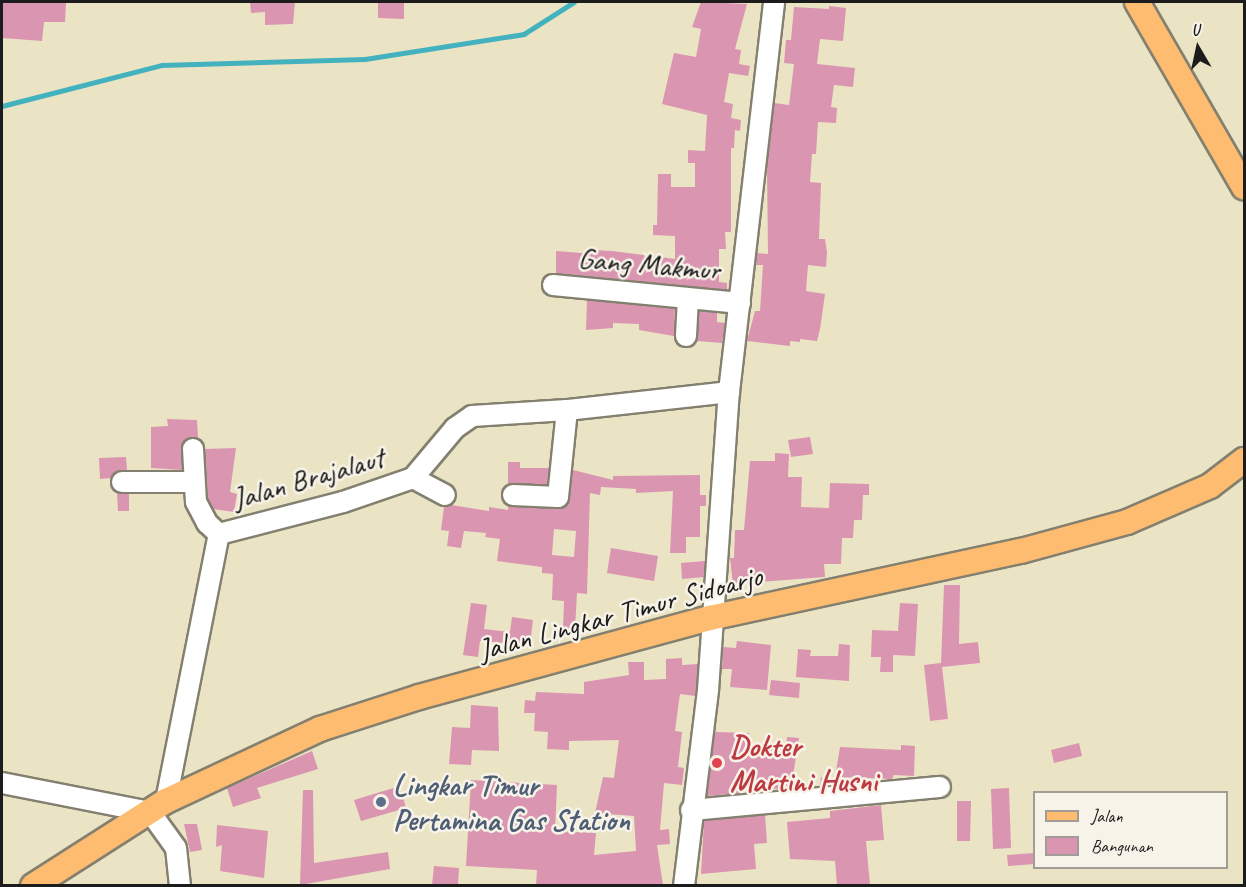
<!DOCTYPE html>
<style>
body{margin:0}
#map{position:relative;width:1246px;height:887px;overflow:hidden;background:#ebe4c4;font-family:Caveat,sans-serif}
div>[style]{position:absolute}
.stream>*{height:4.5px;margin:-2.25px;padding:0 2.25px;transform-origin:2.25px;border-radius:2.25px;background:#43b2be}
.building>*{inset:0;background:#da95b1}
.roads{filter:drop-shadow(2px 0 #848070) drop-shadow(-2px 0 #848070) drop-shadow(0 2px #848070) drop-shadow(0 -2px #848070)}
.minor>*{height:20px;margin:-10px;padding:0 10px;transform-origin:10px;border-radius:10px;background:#fff}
.major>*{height:24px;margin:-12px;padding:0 12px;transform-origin:12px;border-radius:12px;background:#fdbc70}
.dots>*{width:16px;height:16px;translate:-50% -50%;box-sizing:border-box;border:3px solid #f7f3e8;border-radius:50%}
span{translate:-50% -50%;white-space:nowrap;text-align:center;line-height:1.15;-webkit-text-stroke:5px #f7f3e8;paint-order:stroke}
.street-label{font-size:30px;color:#1c1c1c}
.health-label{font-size:30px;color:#be3a42;font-weight:700}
.left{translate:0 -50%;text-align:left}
.service-label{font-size:30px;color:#4e5e75;font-weight:700}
.frame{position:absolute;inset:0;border:3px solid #1c1c1c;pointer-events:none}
.legend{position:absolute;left:1033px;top:791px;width:195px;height:78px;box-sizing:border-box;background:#f7f3e8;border:2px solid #9f9d96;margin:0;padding:8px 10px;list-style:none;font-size:18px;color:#1c1c1c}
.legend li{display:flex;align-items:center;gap:12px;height:30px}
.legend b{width:30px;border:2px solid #9f9d96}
.north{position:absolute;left:1168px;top:18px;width:60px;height:60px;-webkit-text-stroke:4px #f7f3e8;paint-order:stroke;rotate:351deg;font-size:16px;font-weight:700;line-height:24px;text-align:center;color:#1c1c1c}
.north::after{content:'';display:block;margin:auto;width:21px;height:27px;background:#1c1c1c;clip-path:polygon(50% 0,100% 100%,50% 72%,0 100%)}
</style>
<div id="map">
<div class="stream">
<div style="left:2px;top:106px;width:165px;rotate:-14.4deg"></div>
<div style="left:162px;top:65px;width:203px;rotate:-1.7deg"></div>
<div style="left:365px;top:59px;width:161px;rotate:-8.9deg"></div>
<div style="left:524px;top:34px;width:59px;rotate:-32.6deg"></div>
</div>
<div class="building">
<div style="clip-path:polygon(2px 2px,66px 3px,65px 22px,44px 22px,42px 41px,2px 38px)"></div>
<div style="clip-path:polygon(250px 2px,295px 2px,293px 24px,265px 25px,265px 12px,251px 13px)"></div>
<div style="clip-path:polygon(378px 2px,404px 2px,404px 19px,378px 18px)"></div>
<div style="clip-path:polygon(701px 2px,747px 4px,735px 49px,741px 50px,739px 64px,750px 66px,748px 76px,729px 73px,724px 102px,733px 104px,731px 118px,741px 120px,740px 131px,735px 130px,734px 148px,731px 148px,731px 232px,725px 232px,726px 249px,719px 249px,719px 282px,727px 283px,727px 290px,556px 273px,556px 251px,594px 254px,594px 250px,612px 251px,675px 259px,675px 236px,653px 235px,653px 225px,657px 225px,658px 174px,671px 174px,671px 187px,695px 187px,695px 163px,688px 163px,688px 150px,705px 151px,707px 115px,662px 104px,674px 53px,696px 57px,701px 29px,692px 27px)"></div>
<div style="clip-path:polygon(829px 6px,846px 8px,843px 41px,820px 39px,817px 64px,855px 68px,853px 87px,834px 85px,831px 107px,837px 108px,836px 123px,818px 122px,816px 154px,812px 154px,810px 182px,821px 183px,819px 239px,825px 239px,827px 252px,826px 267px,808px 265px,806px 291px,825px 294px,820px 329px,817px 341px,800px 339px,800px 342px,790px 341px,790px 346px,747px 341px,755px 311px,760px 311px,763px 265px,756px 265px,757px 253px,768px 254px,767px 166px,774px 103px,789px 105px,794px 64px,784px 63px,786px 40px,791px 40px,794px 7px,829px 9px)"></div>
<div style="clip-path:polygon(587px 300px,675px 309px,674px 336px,639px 330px,639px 324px,613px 323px,613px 328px,586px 330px)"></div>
<div style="clip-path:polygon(699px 311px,717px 313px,717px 322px,725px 323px,722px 343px,697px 341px)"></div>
<div style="clip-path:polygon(167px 419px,197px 420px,198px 438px,187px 439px,182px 444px,182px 470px,151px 468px,151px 427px,168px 426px)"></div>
<div style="clip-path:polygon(810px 437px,813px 454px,791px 457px,788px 440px)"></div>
<div style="clip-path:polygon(236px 448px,230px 492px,237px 494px,234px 512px,213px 509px,208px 499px,205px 449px)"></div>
<div style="clip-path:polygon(775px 453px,789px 454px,788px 477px,802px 477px,801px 507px,829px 508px,830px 483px,869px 484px,869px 495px,863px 495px,862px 520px,854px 520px,853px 538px,842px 538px,841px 564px,824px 564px,825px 577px,733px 584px,730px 558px,734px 558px,735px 530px,744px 530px,750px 461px,775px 461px)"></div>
<div style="clip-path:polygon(126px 457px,127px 470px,117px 471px,111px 478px,100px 479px,99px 458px)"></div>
<div style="clip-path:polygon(508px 462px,520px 462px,520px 468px,549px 468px,547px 485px,508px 484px)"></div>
<div style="clip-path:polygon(evenodd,573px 470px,613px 480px,613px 476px,700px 475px,700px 495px,706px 495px,706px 506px,700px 506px,700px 537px,686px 537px,686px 553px,670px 553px,673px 491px,636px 493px,636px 489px,601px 487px,600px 495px,590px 493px,587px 594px,577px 593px,575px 629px,563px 629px,564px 601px,552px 600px,553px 574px,542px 573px,542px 567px,497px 561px,500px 539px,485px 537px,486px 533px,464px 531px,461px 548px,447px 546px,449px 531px,441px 530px,444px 507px,451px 505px,489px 511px,489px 507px,508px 510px,508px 506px,563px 508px,570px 499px,573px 470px,554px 529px,576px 531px,574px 557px,552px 555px,554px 529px)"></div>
<div style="clip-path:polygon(117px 493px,129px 494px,129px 511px,118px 511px)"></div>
<div style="clip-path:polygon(611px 548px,658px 556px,654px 581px,607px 573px)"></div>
<div style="clip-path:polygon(705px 561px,704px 577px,682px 579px,681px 563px)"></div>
<div style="clip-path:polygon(944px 585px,960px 585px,959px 644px,978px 642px,980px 663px,942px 667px,948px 719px,930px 721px,924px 665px,941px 663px)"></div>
<div style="clip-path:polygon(471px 603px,487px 605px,484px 629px,510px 632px,512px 617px,533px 620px,530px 645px,480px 641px,478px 657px,463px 655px)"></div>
<div style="clip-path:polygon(900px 603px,918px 604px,915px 656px,893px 655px,893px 672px,880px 672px,881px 657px,871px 657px,872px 630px,898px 631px)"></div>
<div style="clip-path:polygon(737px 641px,771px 645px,767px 690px,730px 687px,732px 669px,722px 669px,723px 647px,736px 648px)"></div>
<div style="clip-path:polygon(839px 644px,850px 645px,849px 681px,796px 677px,798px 649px,811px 650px,810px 656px,838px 656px)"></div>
<div style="clip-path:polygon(682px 658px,682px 665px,698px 664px,696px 689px,695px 696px,680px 694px,678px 708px,675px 731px,682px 732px,678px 767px,684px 768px,682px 785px,664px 783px,660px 830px,669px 829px,670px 844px,657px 845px,663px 885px,536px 885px,537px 870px,466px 866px,471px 780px,557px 785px,555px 831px,596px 833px,594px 855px,636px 851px,634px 816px,595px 813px,603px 777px,614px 778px,619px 740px,569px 741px,569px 750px,547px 749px,548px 732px,534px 731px,535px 713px,524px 713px,525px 700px,535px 701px,536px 692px,584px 694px,584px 682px,629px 675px,628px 662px,644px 662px,644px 680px,666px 679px,666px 659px)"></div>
<div style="clip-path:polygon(771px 680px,800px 683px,799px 698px,769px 695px)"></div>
<div style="clip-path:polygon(471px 705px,498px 707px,499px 751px,472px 750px,471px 765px,449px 764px,452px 727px,470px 728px)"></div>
<div style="clip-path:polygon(715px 732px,749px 733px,748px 747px,786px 752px,787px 737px,799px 738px,791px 789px,740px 788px,740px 793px,707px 796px)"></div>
<div style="clip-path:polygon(1079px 743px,1082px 756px,1054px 763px,1051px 750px)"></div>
<div style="clip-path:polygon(901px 745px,915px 746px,914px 776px,894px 775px,892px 779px,835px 777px,840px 747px,901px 750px)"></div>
<div style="clip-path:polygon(312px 751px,318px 769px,257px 788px,261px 798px,233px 807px,227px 788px)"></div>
<div style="clip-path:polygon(821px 777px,837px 779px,836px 785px,820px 786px)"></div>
<div style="clip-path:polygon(400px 786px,406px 808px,361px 821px,354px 800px)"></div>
<div style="clip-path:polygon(1009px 788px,1011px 848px,993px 849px,991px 789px)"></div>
<div style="clip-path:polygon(303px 790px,313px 790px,314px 863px,388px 852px,390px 869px,300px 885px)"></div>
<div style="clip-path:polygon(957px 801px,971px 801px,970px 841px,957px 841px)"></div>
<div style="clip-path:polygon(881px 805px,884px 840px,866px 841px,870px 885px,837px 885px,835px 861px,790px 859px,787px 822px,830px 818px,830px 811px)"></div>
<div style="clip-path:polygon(765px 815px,767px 843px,754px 844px,756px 869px,701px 874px,704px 821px)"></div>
<div style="clip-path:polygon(184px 824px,197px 824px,202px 850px,190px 852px)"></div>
<div style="clip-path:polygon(217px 825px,268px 831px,264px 878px,220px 871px,222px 845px,216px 847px)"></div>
<div style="clip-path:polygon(1035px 853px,1035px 864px,1008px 866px,1007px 855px)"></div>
<div style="clip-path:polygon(434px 866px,459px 868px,458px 885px,432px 885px)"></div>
</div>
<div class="roads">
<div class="minor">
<div style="left:553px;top:285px;width:188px;rotate:5.5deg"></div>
<div style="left:686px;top:336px;width:38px;rotate:-87deg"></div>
<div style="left:193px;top:449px;width:53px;rotate:86.8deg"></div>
<div style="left:196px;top:502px;width:24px;rotate:62deg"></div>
<div style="left:207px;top:523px;width:16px;rotate:43deg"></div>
<div style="left:413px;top:478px;width:36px;rotate:28deg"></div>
<div style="left:122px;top:482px;width:70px"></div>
<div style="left:513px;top:495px;width:45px;rotate:2.5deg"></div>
<div style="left:558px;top:497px;width:87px;rotate:-84.1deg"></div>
<div style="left:2px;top:783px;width:151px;rotate:11.1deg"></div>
<div style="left:150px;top:812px;width:44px;rotate:54.2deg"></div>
<div style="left:176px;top:848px;width:38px;rotate:84deg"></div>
<div style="left:166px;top:801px;width:272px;rotate:-78.8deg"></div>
<div style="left:219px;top:534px;width:128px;rotate:-14.5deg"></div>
<div style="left:343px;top:502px;width:74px;rotate:-18.9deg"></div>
<div style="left:413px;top:478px;width:65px;rotate:-50deg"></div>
<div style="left:455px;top:428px;width:21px;rotate:-35deg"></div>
<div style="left:472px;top:416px;width:95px;rotate:-3.6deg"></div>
<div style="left:567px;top:410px;width:163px;rotate:-6.3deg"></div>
<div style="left:691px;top:810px;width:250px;rotate:-5.3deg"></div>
<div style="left:684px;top:886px;width:197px;rotate:-83deg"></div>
<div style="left:708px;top:690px;width:299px;rotate:-86deg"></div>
<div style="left:729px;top:392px;width:393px;rotate:-83.4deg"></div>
</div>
<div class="major">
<div style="left:1137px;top:2px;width:214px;rotate:60deg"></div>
<div style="left:33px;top:886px;width:158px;rotate:-32.6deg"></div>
<div style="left:166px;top:801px;width:170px;rotate:-25.1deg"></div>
<div style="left:320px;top:729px;width:104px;rotate:-17.9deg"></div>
<div style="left:419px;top:697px;width:302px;rotate:-15.2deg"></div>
<div style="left:710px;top:618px;width:318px;rotate:-12.2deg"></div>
<div style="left:1021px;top:551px;width:110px;rotate:-15.3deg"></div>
<div style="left:1127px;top:522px;width:90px;rotate:-23.4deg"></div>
<div style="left:1210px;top:486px;width:43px;rotate:-37.4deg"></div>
</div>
</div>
<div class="dots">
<div style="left:717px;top:763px;background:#e0444e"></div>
<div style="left:381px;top:802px;background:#5c6f8a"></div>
</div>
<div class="street-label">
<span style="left:649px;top:264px;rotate:5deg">Gang Makmur</span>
<span style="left:308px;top:478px;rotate:-16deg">Jalan Brajalaut</span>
<span style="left:620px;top:613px;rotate:-15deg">Jalan Lingkar Timur Sidoarjo</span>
</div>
<div class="health-label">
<span class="left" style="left:730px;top:763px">Dokter<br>Martini Husni</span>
</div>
<div class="service-label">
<span class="left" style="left:393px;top:802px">Lingkar Timur<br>Pertamina Gas Station</span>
</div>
<div class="frame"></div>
<ul class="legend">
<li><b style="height:8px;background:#fdbc70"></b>Jalan</li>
<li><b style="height:16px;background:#da95b1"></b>Bangunan</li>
</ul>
<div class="north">U</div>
</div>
